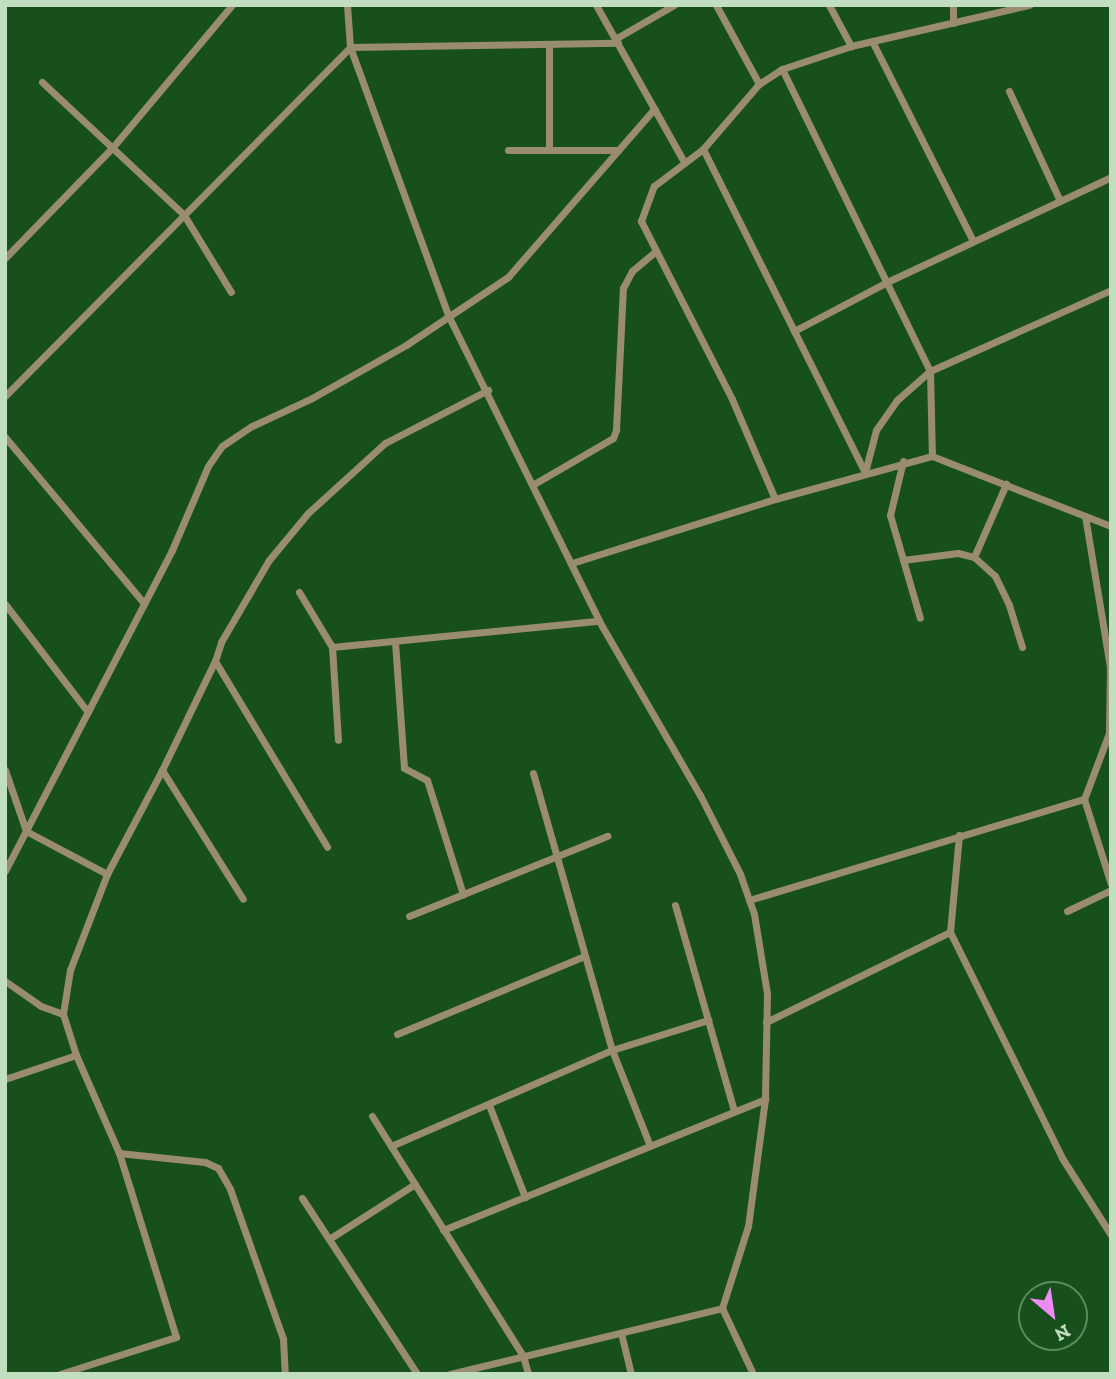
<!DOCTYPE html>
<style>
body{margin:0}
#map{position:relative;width:1116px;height:1379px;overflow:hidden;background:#18501b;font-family:"Zilla Slab",serif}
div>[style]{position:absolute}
.minor>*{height:7px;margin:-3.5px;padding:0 3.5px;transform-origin:3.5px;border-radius:3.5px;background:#9a8c71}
span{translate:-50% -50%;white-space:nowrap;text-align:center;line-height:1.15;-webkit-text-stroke:7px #18501b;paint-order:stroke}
.frame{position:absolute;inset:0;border:7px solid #c1dec0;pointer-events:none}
.north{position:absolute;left:1018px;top:1281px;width:70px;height:70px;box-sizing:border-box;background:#18501b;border:2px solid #5c895d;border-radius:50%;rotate:151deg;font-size:19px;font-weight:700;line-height:28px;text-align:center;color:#c1dec0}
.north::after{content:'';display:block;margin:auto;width:24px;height:32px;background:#ef8bf7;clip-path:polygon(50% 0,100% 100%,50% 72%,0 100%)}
</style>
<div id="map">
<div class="minor">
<div style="left:347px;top:5px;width:42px;rotate:85.9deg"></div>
<div style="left:350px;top:47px;width:288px;rotate:69.9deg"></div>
<div style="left:449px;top:317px;width:339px;rotate:63.7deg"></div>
<div style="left:599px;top:621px;width:201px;rotate:59.9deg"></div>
<div style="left:700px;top:795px;width:89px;rotate:63.1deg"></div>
<div style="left:740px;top:874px;width:42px;rotate:70.7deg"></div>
<div style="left:754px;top:914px;width:80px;rotate:80.7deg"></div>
<div style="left:767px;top:993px;width:106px;rotate:91.1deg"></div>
<div style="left:765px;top:1099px;width:128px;rotate:97.6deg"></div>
<div style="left:748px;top:1226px;width:86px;rotate:107.6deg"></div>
<div style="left:722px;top:1308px;width:73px;rotate:64.8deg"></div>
<div style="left:596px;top:5px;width:180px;rotate:60.7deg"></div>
<div style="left:716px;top:5px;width:90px;rotate:61.4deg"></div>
<div style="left:829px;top:5px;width:47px;rotate:61.8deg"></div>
<div style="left:953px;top:5px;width:18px;rotate:90deg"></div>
<div style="left:615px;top:39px;width:68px;rotate:-30deg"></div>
<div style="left:872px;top:41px;width:224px;rotate:63.2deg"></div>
<div style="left:549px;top:44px;width:106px;rotate:90deg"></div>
<div style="left:782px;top:69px;width:336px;rotate:63.9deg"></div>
<div style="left:930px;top:371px;width:85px;rotate:88.7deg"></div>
<div style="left:42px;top:82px;width:195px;rotate:43.1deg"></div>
<div style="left:184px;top:215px;width:90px;rotate:58.6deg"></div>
<div style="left:1009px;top:91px;width:121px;rotate:65.1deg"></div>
<div style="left:703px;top:149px;width:361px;rotate:63.4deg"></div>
<div style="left:865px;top:472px;width:43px;rotate:-75.3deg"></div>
<div style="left:876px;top:430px;width:37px;rotate:-55deg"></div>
<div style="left:897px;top:400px;width:44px;rotate:-41.3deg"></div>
<div style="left:930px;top:371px;width:198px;rotate:-24.1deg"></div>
<div style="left:508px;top:150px;width:110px"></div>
<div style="left:5px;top:258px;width:153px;rotate:-45.8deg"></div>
<div style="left:112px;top:148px;width:187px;rotate:-50deg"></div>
<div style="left:794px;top:331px;width:105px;rotate:-27.8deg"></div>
<div style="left:887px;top:282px;width:247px;rotate:-25.1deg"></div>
<div style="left:5px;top:396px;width:491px;rotate:-45.3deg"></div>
<div style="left:350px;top:47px;width:268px;rotate:-0.9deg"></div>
<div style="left:5px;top:437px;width:217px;rotate:50.1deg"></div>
<div style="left:903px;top:461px;width:56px;rotate:103.5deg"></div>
<div style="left:890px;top:515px;width:107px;rotate:73.8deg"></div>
<div style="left:534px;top:484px;width:91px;rotate:-30.2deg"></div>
<div style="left:613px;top:438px;width:9px;rotate:-69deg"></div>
<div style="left:616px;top:430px;width:142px;rotate:-87.2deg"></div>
<div style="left:623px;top:288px;width:19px;rotate:-62deg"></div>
<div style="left:632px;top:271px;width:31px;rotate:-40deg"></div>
<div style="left:775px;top:499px;width:109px;rotate:-113.3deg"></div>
<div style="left:732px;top:399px;width:200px;rotate:-117.1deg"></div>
<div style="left:641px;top:221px;width:37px;rotate:-70deg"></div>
<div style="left:654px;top:186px;width:61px;rotate:-37.1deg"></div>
<div style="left:703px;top:149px;width:86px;rotate:-49.3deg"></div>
<div style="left:759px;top:84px;width:27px;rotate:-33deg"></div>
<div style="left:782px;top:69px;width:73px;rotate:-18.4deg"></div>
<div style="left:851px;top:46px;width:183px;rotate:-13deg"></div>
<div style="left:1085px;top:516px;width:153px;rotate:80.6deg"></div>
<div style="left:1110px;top:667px;width:66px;rotate:90.9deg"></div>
<div style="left:1109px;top:733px;width:71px;rotate:110.7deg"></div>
<div style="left:1084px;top:799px;width:89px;rotate:72.4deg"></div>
<div style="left:974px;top:557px;width:80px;rotate:-66.3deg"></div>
<div style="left:903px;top:560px;width:55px;rotate:-7.3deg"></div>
<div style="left:958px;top:553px;width:16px;rotate:14deg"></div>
<div style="left:974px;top:557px;width:28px;rotate:42deg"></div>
<div style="left:995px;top:576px;width:32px;rotate:64deg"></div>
<div style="left:1009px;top:605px;width:44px;rotate:72.8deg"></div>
<div style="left:572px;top:563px;width:213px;rotate:-17.5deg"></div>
<div style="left:775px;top:499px;width:163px;rotate:-15.3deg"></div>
<div style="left:932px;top:456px;width:192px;rotate:21.4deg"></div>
<div style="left:299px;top:592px;width:64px;rotate:59deg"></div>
<div style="left:332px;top:647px;width:93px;rotate:86.3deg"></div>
<div style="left:5px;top:604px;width:136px;rotate:52.5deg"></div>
<div style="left:395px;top:642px;width:126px;rotate:85.9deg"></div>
<div style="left:404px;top:768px;width:26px;rotate:28deg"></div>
<div style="left:427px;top:780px;width:120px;rotate:72.5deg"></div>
<div style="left:332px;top:647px;width:268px;rotate:-5.6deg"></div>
<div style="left:215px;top:661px;width:217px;rotate:58.9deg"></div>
<div style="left:5px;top:770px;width:65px;rotate:71deg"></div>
<div style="left:26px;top:831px;width:92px;rotate:28deg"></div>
<div style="left:162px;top:770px;width:152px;rotate:57.9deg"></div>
<div style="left:533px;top:773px;width:288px;rotate:74.1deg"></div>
<div style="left:612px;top:1050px;width:103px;rotate:68.4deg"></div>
<div style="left:959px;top:835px;width:97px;rotate:95.3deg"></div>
<div style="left:950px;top:932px;width:252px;rotate:63.6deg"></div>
<div style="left:1062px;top:1158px;width:91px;rotate:57.5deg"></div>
<div style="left:5px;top:871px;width:362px;rotate:-62.5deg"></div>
<div style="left:172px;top:550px;width:91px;rotate:-66.8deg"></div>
<div style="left:208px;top:466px;width:24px;rotate:-55deg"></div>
<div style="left:222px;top:446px;width:36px;rotate:-34deg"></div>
<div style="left:252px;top:426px;width:66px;rotate:-25deg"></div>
<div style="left:312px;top:398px;width:108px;rotate:-29.4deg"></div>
<div style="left:406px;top:345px;width:123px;rotate:-33.7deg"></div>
<div style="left:508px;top:277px;width:223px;rotate:-49deg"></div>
<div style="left:749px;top:900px;width:350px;rotate:-16.8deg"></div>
<div style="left:675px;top:905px;width:214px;rotate:74deg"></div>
<div style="left:1067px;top:911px;width:49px;rotate:-25.5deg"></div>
<div style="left:409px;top:916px;width:214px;rotate:-22deg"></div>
<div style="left:5px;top:981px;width:44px;rotate:34.8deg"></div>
<div style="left:41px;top:1006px;width:23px;rotate:20deg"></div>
<div style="left:766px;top:1022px;width:205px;rotate:-26.1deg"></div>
<div style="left:397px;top:1034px;width:203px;rotate:-22.6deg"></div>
<div style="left:5px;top:1079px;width:75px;rotate:-18.7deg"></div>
<div style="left:489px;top:1105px;width:99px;rotate:68.6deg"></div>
<div style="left:372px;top:1116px;width:284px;rotate:57.8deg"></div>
<div style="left:523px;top:1356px;width:19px;rotate:74deg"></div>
<div style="left:391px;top:1146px;width:241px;rotate:-23.5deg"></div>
<div style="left:612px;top:1050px;width:101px;rotate:-17.4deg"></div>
<div style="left:119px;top:1153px;width:86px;rotate:6deg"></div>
<div style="left:205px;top:1162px;width:14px;rotate:25deg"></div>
<div style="left:218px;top:1168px;width:24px;rotate:60deg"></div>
<div style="left:230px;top:1189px;width:159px;rotate:70.5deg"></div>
<div style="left:283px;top:1339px;width:35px;rotate:87deg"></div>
<div style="left:302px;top:1198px;width:210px;rotate:56.8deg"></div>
<div style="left:443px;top:1230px;width:348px;rotate:-22.1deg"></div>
<div style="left:329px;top:1239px;width:102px;rotate:-32.6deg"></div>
<div style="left:621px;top:1333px;width:42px;rotate:76.3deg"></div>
<div style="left:60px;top:1374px;width:122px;rotate:-17.7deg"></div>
<div style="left:176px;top:1337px;width:193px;rotate:-107.2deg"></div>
<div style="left:119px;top:1153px;width:107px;rotate:-113.7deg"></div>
<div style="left:76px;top:1055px;width:43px;rotate:-107.6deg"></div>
<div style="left:63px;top:1014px;width:45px;rotate:-81deg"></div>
<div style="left:70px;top:970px;width:103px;rotate:-68.9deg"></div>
<div style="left:107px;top:874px;width:118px;rotate:-62.1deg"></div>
<div style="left:162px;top:770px;width:121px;rotate:-64.1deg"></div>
<div style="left:215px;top:661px;width:20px;rotate:-72deg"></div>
<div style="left:221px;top:642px;width:95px;rotate:-59.7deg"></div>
<div style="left:269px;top:560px;width:61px;rotate:-50.3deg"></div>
<div style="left:308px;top:513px;width:104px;rotate:-42.3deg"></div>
<div style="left:385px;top:443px;width:116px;rotate:-27.2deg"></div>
<div style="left:450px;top:1374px;width:280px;rotate:-13.6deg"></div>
</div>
<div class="frame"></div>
<div class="north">N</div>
</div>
